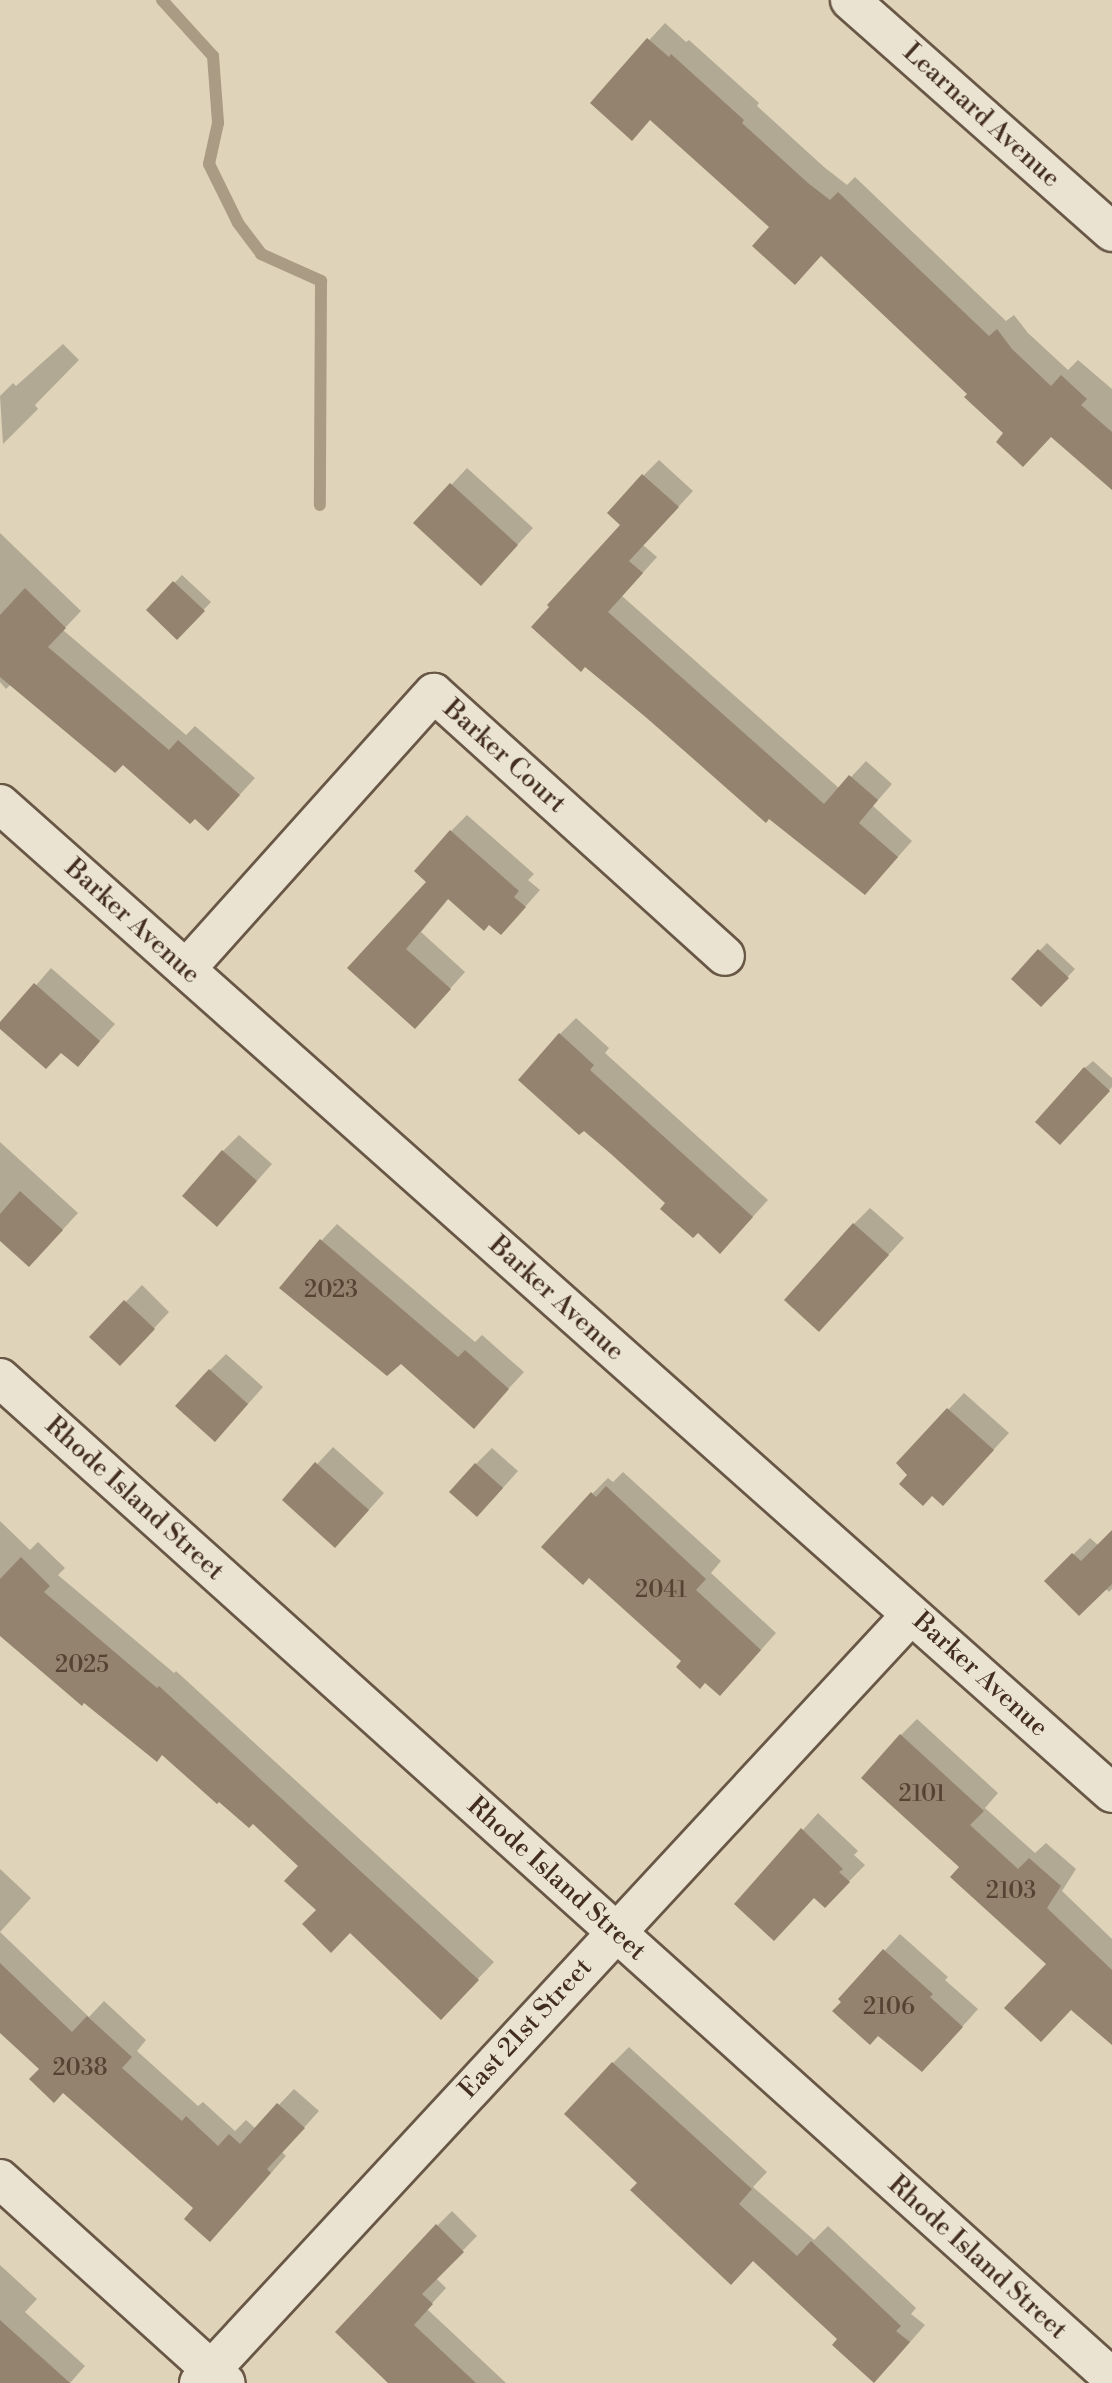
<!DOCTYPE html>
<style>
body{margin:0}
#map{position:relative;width:1112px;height:2383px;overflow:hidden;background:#dfd4b9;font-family:"Libre Bodoni",serif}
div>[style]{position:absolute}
.shadow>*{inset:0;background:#0003}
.stream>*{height:12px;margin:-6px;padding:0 6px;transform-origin:6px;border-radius:6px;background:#aa9b85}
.building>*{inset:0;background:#94846f}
.roads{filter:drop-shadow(2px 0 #695746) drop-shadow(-2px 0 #695746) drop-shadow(0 2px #695746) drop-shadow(0 -2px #695746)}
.minor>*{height:38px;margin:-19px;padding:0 19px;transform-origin:19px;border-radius:19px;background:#eae3d2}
.tertiary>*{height:38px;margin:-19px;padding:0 19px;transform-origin:19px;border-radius:19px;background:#eae3d2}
span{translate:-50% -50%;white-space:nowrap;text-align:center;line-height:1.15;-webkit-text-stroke:5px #eae3d2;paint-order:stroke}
.number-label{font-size:23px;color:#564333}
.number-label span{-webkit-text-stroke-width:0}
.street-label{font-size:26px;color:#422d1f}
</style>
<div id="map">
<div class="shadow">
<div style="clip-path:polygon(665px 23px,686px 42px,689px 40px,759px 103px,757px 106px,824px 167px,847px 185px,855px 177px,1006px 321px,1014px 315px,1028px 333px,1068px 370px,1078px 360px,1112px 389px,1112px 488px,1052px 436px,1005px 433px,969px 394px,822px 254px,771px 227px,651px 119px,592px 102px)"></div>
<div style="clip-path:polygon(63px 344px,79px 360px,35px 405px,38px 409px,3px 444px,0 396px,13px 383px,16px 386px)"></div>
<div style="clip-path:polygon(659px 460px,693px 491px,643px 545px,657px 557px,622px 596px,840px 789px,866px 761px,892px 784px,873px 806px,912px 841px,880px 877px,770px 817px,766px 821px,585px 665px,623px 525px,643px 476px)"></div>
<div style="clip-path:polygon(467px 468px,533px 528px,497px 567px,416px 523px)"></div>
<div style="clip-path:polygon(0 533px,81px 611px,63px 630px,186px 735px,195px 726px,255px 778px,224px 812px,123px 763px,11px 684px,6px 689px,0 682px)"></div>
<div style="clip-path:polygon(182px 575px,211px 602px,177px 638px,148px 610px)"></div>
<div style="clip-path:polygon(467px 815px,534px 874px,528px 880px,540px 890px,517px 916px,449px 898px,421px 932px,465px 972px,430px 1011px,349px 968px,429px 881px,451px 831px)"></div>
<div style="clip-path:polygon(1047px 943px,1075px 969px,1041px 1005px,1013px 978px)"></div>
<div style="clip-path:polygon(51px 968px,115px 1024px,94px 1048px,62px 1051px,0 1027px)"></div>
<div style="clip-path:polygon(576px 1018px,609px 1048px,605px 1053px,768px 1200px,736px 1235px,667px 1203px,560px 1034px)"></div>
<div style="clip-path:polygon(1093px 1061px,1112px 1078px,1112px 1087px,1068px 1135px,1085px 1068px)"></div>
<div style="clip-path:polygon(239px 1135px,272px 1164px,233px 1208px,223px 1151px)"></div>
<div style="clip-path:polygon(0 1142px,78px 1213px,45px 1249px,0 1238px)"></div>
<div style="clip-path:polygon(870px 1208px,904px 1238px,835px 1313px,854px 1224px)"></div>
<div style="clip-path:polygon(337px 1224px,475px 1342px,482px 1335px,524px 1372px,474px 1426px,401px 1362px,321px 1241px)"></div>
<div style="clip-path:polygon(142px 1285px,169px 1312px,136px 1348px,92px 1337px)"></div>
<div style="clip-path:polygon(226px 1354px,263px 1387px,231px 1423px,210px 1370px)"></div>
<div style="clip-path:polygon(964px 1393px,1009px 1433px,959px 1487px,910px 1475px,898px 1463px)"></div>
<div style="clip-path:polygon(333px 1447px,384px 1493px,351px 1530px,284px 1500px)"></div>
<div style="clip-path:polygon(492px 1448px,518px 1471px,493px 1499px,476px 1464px)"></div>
<div style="clip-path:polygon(623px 1472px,721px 1561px,711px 1573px,776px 1633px,736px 1678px,684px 1661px,592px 1494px,608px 1478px,613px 1482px)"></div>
<div style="clip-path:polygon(0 1521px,30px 1550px,38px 1542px,65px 1568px,58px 1575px,174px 1673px,176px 1671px,494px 1962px,457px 2001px,319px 1909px,301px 1866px,253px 1821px,0 1633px)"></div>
<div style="clip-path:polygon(1112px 1532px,1112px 1589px,1109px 1592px,1105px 1588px,1046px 1581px,1090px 1538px,1099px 1546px)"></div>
<div style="clip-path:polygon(917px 1719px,998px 1793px,985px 1808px,1035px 1853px,1046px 1843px,1076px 1869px,1062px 1891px,1112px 1939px,1112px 2042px,1049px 1964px,962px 1867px,901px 1735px)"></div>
<div style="clip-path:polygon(818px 1813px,858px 1851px,854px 1855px,865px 1865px,825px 1906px,815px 1896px,737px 1904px)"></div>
<div style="clip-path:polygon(0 1869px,31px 1898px,0 1932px,89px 2017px,104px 2001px,146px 2040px,137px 2051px,198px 2106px,203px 2102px,235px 2131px,246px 2120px,256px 2129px,294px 2089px,319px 2111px,282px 2152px,286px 2156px,226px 2224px,196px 2208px,0 2030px)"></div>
<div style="clip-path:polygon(900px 1934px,948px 1977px,945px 1980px,978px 2009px,938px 2054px,840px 1999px)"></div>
<div style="clip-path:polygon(629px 2047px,767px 2172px,753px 2187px,814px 2240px,828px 2226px,916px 2308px,911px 2314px,925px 2325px,890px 2365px,839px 2339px,754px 2259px,639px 2183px,613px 2063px)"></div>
<div style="clip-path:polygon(452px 2211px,477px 2236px,436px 2278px,446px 2288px,427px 2309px,506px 2383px,393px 2383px,437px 2226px)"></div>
<div style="clip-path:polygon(0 2265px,37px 2299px,25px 2312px,85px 2366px,70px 2383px,0 2383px)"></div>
</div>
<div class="stream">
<div style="left:162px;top:0;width:76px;rotate:47.7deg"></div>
<div style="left:213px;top:56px;width:67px;rotate:85.7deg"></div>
<div style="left:218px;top:123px;width:42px;rotate:102.4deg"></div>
<div style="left:209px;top:164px;width:66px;rotate:63.8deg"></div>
<div style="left:238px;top:223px;width:39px;rotate:53deg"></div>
<div style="left:261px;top:254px;width:66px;rotate:24.2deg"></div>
<div style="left:321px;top:281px;width:224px;rotate:90.3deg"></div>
</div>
<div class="building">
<div style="clip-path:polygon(647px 38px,669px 57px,671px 54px,744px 120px,742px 123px,808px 183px,830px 200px,838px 192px,989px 336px,997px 329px,1012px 349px,1051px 386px,1061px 375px,1087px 399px,1081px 405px,1112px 432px,1112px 490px,1051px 437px,1023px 467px,996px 442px,1003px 433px,964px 397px,967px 394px,821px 256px,795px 285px,752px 246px,769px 227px,650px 120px,632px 141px,590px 103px)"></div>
<div style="clip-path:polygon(642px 474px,679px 507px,629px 561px,643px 573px,608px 612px,824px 804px,849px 775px,878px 800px,859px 823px,898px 857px,865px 895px,769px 819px,766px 823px,647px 718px,585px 667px,581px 672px,531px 627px,549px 607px,547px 605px,620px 525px,607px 513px)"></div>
<div style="clip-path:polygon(450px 483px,518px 545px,481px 586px,413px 523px)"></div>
<div style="clip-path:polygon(173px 581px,205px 611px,177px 640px,146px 610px)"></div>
<div style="clip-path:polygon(25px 588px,66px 628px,48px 647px,169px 750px,178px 740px,240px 795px,208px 831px,195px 819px,190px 824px,123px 765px,115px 773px,0 677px,0 615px)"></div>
<div style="clip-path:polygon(450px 830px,519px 891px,514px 897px,526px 907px,501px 935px,489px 925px,484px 931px,448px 899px,406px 949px,451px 989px,415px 1029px,347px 968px,426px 882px,414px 871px)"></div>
<div style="clip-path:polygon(1038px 949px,1069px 978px,1041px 1007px,1011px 979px)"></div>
<div style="clip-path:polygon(34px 983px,100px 1041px,78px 1067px,61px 1053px,46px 1069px,0 1029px,0 1022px)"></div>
<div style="clip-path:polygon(559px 1033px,594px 1065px,590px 1070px,753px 1217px,720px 1254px,698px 1233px,693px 1238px,660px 1209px,665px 1203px,611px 1154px,584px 1131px,579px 1135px,518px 1080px)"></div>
<div style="clip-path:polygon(1084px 1067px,1110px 1091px,1060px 1145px,1035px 1122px)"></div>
<div style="clip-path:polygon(222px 1150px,257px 1181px,217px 1227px,182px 1196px)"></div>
<div style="clip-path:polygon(20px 1191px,63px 1230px,29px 1267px,0 1241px,0 1214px)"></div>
<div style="clip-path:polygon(853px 1223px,889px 1255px,819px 1332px,784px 1300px)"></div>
<div style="clip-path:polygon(320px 1239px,458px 1357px,465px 1350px,509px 1389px,474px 1429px,401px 1364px,387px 1376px,279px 1288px)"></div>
<div style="clip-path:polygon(124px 1300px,155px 1329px,120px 1366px,89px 1337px)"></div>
<div style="clip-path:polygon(209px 1369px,248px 1404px,215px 1442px,175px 1406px)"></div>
<div style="clip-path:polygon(947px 1408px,994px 1450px,943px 1506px,932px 1496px,923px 1506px,899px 1484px,907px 1475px,896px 1463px)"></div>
<div style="clip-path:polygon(315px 1462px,369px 1510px,335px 1548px,282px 1500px)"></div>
<div style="clip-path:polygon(475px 1463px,503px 1488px,477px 1517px,449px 1492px)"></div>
<div style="clip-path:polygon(606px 1486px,706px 1579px,696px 1590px,761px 1650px,720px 1696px,705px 1683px,700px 1689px,676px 1667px,681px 1661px,589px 1578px,583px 1585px,541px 1547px,591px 1492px,596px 1497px)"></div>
<div style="clip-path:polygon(1112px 1530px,1112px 1584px,1079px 1616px,1044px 1581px,1072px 1553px,1081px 1561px)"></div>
<div style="clip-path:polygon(21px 1557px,50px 1586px,44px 1592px,157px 1688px,159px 1686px,479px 1980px,441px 2020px,350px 1933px,331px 1953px,302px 1924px,316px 1910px,284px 1881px,298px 1866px,253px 1824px,249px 1828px,219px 1802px,217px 1804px,162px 1755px,157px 1762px,84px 1703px,82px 1706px,0 1636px,0 1579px)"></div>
<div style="clip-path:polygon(900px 1734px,984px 1811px,970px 1825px,1018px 1869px,1029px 1858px,1061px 1886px,1047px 1908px,1112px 1970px,1112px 2045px,1071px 2010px,1041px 2042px,1004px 2008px,1046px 1964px,950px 1877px,959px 1867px,861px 1778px)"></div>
<div style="clip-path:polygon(801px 1828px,843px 1869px,839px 1872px,850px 1882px,825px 1908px,814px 1898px,774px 1941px,734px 1904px)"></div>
<div style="clip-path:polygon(883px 1949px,933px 1994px,930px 1997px,963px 2027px,922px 2072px,878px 2036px,870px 2045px,832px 2011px,841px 2002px,838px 1999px)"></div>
<div style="clip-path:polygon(0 1963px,72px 2032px,87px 2016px,132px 2057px,122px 2068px,182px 2121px,186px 2116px,218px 2146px,229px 2134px,240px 2144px,277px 2103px,305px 2128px,267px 2169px,271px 2173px,210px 2242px,184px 2219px,193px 2208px,63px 2093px,54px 2103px,29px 2079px,39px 2069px,0 2033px)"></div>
<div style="clip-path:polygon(612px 2062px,752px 2189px,739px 2204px,797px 2256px,811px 2241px,901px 2326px,896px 2331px,910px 2342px,874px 2383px,832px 2345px,837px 2339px,753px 2261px,731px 2285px,630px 2190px,637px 2183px,564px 2114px)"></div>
<div style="clip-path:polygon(436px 2224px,464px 2252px,422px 2294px,433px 2304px,414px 2325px,476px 2383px,388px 2383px,335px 2332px)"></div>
<div style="clip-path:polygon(0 2320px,70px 2383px,0 2383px)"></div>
</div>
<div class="roads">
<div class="minor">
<div style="left:850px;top:0;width:350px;rotate:41.5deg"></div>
<div style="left:186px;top:969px;width:371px;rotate:-48.1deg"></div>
<div style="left:434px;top:693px;width:392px;rotate:42.1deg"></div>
<div style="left:0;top:1378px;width:1496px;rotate:41.96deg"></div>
<div style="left:0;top:2179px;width:304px;rotate:42.1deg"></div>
<div style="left:199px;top:2383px;width:1047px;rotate:-47.17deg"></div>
</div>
<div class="tertiary">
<div style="left:0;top:804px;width:1488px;rotate:41.65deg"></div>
</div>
</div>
<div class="number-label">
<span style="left:331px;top:1290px">2023</span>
<span style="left:661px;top:1590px">2041</span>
<span style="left:82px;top:1665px">2025</span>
<span style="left:922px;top:1794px">2101</span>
<span style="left:1011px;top:1891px">2103</span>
<span style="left:889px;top:2007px">2106</span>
<span style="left:80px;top:2068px">2038</span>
</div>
<div class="street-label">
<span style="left:981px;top:116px;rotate:42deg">Learnard Avenue</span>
<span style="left:504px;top:757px;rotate:42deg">Barker Court</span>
<span style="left:132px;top:922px;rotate:42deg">Barker Avenue</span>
<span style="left:556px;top:1299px;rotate:42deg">Barker Avenue</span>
<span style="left:134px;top:1499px;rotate:42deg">Rhode Island Street</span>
<span style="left:980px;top:1675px;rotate:42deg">Barker Avenue</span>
<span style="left:556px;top:1879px;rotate:42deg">Rhode Island Street</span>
<span style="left:526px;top:2029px;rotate:-47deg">East 21st Street</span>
<span style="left:977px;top:2258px;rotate:42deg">Rhode Island Street</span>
</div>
</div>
